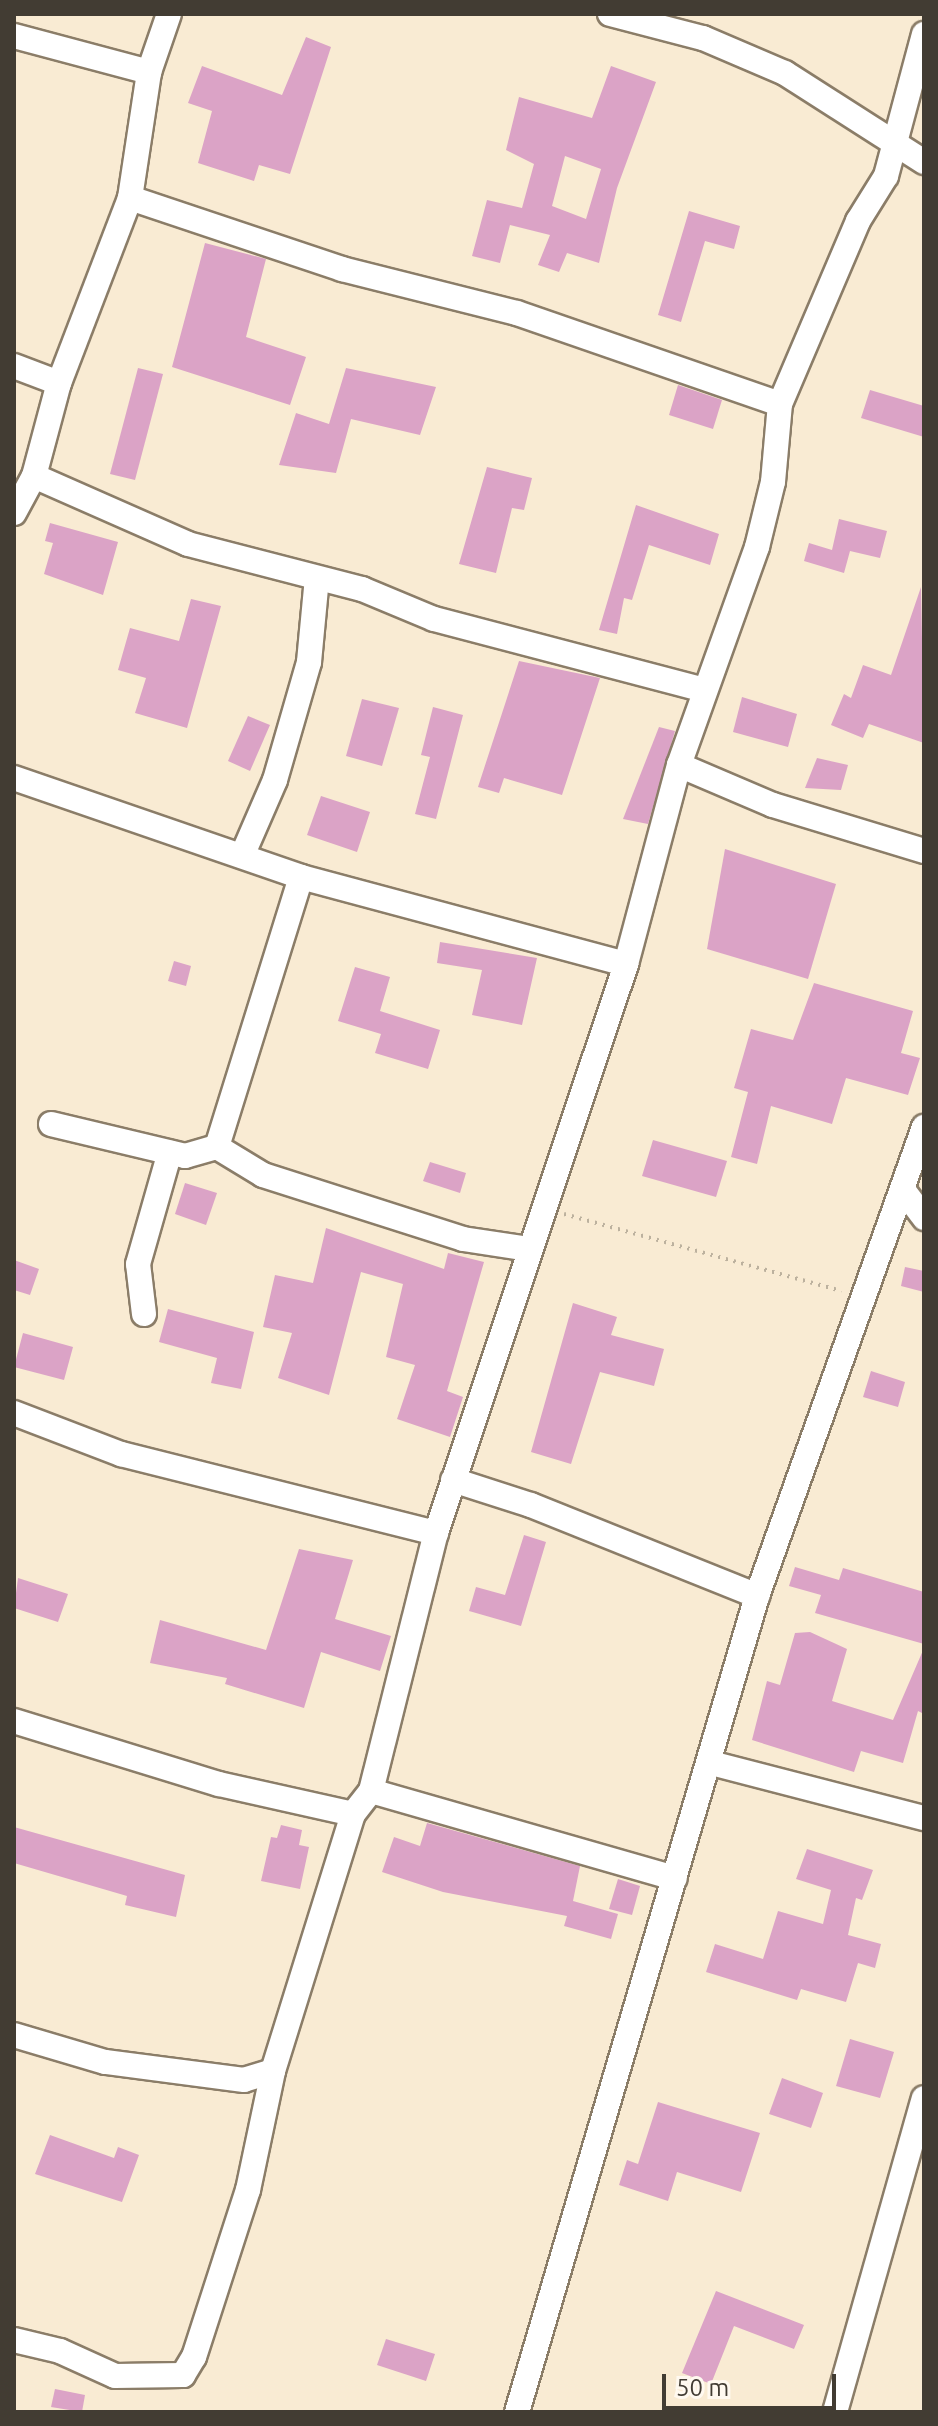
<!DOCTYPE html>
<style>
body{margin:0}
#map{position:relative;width:938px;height:2426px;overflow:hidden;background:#f9ebd3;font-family:Ubuntu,sans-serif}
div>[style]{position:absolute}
.building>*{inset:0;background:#dba3c6}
.path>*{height:4px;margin-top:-2px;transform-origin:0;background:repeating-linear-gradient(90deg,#bcb19e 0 2px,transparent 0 8px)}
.roads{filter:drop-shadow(2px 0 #8b7d68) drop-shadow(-2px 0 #8b7d68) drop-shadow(0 2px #8b7d68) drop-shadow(0 -2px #8b7d68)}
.street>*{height:24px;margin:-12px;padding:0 12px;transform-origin:12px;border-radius:12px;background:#fff}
span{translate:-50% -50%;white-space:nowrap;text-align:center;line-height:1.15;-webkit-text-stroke:6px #fff9f0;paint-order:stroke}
.frame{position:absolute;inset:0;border:16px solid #423c33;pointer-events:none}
.scale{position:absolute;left:662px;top:2374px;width:174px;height:36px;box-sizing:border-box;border:4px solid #423c33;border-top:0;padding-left:10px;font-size:24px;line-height:28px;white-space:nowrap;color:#423c33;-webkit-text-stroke:6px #fff9f0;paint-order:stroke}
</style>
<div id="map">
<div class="building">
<div style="clip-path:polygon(306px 37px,331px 47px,290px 174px,259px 165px,254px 181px,198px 163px,212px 111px,188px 103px,202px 66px,282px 95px)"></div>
<div style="clip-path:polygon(evenodd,611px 66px,656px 82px,617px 188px,599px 263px,567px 253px,559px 272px,538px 265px,550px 235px,510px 225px,500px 263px,472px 256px,487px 200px,522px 208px,534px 164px,506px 150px,519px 97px,592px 118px,611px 66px,565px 156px,601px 169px,586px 219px,552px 206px,565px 156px)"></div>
<div style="clip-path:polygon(689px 211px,740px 226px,734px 249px,705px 241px,681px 322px,658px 315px)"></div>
<div style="clip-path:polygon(205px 243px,266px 259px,246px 337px,306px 357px,290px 405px,172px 367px)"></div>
<div style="clip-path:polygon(138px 368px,163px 374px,135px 480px,110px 474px)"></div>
<div style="clip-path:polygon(346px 368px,436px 387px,420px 435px,351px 419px,336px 473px,279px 465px,296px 413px,329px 424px)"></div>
<div style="clip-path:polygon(678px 385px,722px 400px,713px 429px,669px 415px)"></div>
<div style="clip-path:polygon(870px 390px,924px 406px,924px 437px,861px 418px)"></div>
<div style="clip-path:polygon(487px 467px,532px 478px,524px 510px,512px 508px,496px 573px,459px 564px)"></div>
<div style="clip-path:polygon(636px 505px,719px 534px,710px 565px,649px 545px,632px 600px,624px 598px,617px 634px,599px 630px)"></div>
<div style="clip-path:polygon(839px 519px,887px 531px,880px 558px,850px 551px,844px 573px,804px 561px,809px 543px,832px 550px)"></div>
<div style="clip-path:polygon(50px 523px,118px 542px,103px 595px,44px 574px,53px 543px,45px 541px)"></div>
<div style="clip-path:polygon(921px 587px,924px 743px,869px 724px,863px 738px,831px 725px,844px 694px,851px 698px,863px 665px,891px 675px)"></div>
<div style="clip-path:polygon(191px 599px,221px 606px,187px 728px,135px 713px,146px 678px,118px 670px,130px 628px,179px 641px)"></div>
<div style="clip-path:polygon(519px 661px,600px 678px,562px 795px,504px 778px,499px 793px,478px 787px)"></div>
<div style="clip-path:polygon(742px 697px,797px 714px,788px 747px,733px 732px)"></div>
<div style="clip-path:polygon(362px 699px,399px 708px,382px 766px,346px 756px)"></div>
<div style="clip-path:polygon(433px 707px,463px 715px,436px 819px,415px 814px,430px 757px,421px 755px)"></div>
<div style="clip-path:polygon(248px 716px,270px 725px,250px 771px,228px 761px)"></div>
<div style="clip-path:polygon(659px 727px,675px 731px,648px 824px,623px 819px)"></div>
<div style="clip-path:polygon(817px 758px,848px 765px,841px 790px,805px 788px)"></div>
<div style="clip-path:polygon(321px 796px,370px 812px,357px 852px,307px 835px)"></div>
<div style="clip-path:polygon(725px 849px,836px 884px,808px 979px,707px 949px)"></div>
<div style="clip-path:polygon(440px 942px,537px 958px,522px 1025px,472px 1015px,482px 970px,437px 963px)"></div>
<div style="clip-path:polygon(174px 961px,191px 966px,186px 986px,168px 981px)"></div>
<div style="clip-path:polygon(355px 967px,390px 977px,380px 1011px,440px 1030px,428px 1069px,375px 1053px,381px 1034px,338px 1021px)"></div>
<div style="clip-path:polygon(814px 983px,913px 1011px,901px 1053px,920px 1058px,908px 1095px,846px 1078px,832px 1124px,771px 1106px,757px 1164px,731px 1157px,748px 1092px,734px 1088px,751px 1029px,793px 1040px)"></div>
<div style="clip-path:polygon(653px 1140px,727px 1161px,716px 1197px,642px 1176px)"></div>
<div style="clip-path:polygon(430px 1162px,466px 1173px,460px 1193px,423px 1181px)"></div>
<div style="clip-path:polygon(185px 1183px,217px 1193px,206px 1225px,175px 1214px)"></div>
<div style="clip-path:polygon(326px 1228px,444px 1269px,448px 1253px,484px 1262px,447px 1391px,463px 1397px,450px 1437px,397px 1419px,415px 1365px,386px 1357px,403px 1284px,361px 1272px,329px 1395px,278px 1378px,292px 1333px,263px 1327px,275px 1275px,313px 1283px)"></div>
<div style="clip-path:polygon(14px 1260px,39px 1269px,30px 1295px,14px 1290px)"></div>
<div style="clip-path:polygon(905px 1267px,924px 1271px,924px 1292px,901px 1286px)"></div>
<div style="clip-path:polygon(573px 1303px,617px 1317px,611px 1335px,664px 1349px,654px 1386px,600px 1372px,571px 1464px,531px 1452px)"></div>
<div style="clip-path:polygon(168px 1309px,254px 1332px,241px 1389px,211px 1383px,217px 1358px,159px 1342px)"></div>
<div style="clip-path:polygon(23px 1333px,73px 1347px,64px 1380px,14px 1367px)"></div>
<div style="clip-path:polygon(871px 1371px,905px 1382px,898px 1407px,863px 1397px)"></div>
<div style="clip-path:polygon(524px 1535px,546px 1542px,521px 1626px,469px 1611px,476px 1587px,505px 1595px)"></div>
<div style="clip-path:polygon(299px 1549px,353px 1560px,335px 1619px,391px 1636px,380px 1671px,321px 1652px,304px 1708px,225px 1684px,227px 1678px,150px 1663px,160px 1620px,266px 1650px)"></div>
<div style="clip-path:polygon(795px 1567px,839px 1580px,843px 1568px,924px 1592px,924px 1644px,815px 1613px,821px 1595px,789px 1586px)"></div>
<div style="clip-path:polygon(18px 1578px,68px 1594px,58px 1622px,14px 1608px)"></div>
<div style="clip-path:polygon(810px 1632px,847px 1649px,832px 1701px,893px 1720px,924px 1648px,924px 1714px,918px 1711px,903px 1763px,861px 1751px,854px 1772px,752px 1740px,767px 1681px,780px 1685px,795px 1633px)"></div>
<div style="clip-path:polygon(427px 1823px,580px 1866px,573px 1901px,618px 1914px,611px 1939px,564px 1926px,567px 1916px,443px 1892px,382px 1872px,394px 1837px,420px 1846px)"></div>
<div style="clip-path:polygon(281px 1825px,302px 1830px,299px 1845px,309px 1847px,300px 1889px,261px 1881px,271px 1837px,277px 1838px)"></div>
<div style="clip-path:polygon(14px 1827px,185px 1875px,176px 1917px,125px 1905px,127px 1896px,14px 1863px)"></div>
<div style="clip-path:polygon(807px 1849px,873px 1870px,862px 1900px,856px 1898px,848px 1935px,881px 1944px,875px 1968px,858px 1963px,846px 2002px,801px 1989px,797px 2000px,706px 1972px,715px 1944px,763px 1959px,778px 1911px,823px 1924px,831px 1890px,796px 1879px)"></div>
<div style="clip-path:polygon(618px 1879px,640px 1886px,632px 1915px,609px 1909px)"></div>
<div style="clip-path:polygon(850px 2039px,894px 2052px,880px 2098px,836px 2086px)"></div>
<div style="clip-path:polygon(782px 2078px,823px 2093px,811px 2128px,769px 2114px)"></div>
<div style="clip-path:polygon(658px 2102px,760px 2133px,741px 2192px,677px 2172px,668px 2201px,619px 2185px,627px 2160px,638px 2164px)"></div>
<div style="clip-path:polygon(50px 2135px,114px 2158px,118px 2147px,139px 2155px,122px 2202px,35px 2174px)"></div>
<div style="clip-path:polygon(716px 2291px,804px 2325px,794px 2349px,734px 2326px,711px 2384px,682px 2373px)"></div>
<div style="clip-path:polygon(386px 2339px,435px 2354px,426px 2381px,377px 2365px)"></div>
<div style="clip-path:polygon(55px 2389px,85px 2395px,82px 2412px,51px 2407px)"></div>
</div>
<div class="path">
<div style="left:564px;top:1214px;width:288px;rotate:15.5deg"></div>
</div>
<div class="roads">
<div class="street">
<div style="left:610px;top:14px;width:96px;rotate:14.5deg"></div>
<div style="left:703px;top:38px;width:89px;rotate:23.1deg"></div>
<div style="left:785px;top:73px;width:165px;rotate:32.6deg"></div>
<div style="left:14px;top:36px;width:140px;rotate:14.9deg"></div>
<div style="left:130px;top:198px;width:224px;rotate:18.5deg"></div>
<div style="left:342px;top:269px;width:180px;rotate:14.1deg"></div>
<div style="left:517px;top:313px;width:278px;rotate:19.1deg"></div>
<div style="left:14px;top:366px;width:48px;rotate:20.7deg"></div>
<div style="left:34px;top:476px;width:168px;rotate:23.8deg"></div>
<div style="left:188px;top:544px;width:180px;rotate:14.5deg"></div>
<div style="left:362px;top:589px;width:78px;rotate:22.6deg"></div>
<div style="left:434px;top:619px;width:280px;rotate:14.7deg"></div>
<div style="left:14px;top:513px;width:42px;rotate:-61.6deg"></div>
<div style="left:34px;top:476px;width:96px;rotate:-75deg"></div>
<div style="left:59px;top:383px;width:198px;rotate:-69deg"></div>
<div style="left:130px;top:198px;width:127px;rotate:-81.4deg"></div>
<div style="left:149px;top:72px;width:61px;rotate:-71deg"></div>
<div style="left:679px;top:765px;width:102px;rotate:23.1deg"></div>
<div style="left:773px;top:805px;width:158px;rotate:16.9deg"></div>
<div style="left:14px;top:778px;width:304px;rotate:19deg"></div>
<div style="left:301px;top:877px;width:336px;rotate:15deg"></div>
<div style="left:242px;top:856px;width:83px;rotate:-66.5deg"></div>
<div style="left:275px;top:780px;width:123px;rotate:-73.9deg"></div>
<div style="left:309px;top:662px;width:84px;rotate:-84.6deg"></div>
<div style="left:301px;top:877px;width:283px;rotate:107.3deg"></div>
<div style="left:217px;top:1147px;width:54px;rotate:31.3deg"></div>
<div style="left:263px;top:1175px;width:210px;rotate:17.7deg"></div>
<div style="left:463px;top:1239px;width:66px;rotate:8.7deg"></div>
<div style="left:51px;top:1124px;width:138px;rotate:13.4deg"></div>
<div style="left:185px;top:1156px;width:33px;rotate:-16deg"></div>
<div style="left:904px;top:1191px;width:34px;rotate:53deg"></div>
<div style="left:144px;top:1314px;width:50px;rotate:-96.8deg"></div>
<div style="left:138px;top:1264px;width:116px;rotate:-74.1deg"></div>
<div style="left:14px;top:1413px;width:115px;rotate:21deg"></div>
<div style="left:121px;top:1454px;width:325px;rotate:14.1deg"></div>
<div style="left:453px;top:1480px;width:82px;rotate:17.8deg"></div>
<div style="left:531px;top:1505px;width:244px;rotate:21.9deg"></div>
<div style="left:14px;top:1721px;width:214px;rotate:17.1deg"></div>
<div style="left:219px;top:1784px;width:137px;rotate:12.6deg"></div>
<div style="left:353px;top:1814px;width:269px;rotate:107.3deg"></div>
<div style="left:273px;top:2071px;width:30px;rotate:163deg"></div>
<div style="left:244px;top:2080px;width:140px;rotate:-172.6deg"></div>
<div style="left:105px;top:2062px;width:95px;rotate:-163.5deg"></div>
<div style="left:711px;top:1763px;width:220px;rotate:14.5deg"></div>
<div style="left:371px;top:1791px;width:316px;rotate:16deg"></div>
<div style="left:353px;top:1814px;width:29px;rotate:-52deg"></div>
<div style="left:371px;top:1791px;width:266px;rotate:-75.9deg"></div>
<div style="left:436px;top:1533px;width:600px;rotate:-71.53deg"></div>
<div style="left:626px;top:964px;width:206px;rotate:-75.1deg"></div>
<div style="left:679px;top:765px;width:232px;rotate:-70.3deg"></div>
<div style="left:757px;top:547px;width:67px;rotate:-76.2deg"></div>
<div style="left:773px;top:482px;width:78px;rotate:-84.9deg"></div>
<div style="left:780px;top:404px;width:199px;rotate:-66.9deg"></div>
<div style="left:858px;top:221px;width:53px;rotate:-58.1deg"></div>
<div style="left:886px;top:176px;width:147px;rotate:-75deg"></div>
<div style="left:14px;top:2340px;width:47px;rotate:13.4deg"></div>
<div style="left:60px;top:2351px;width:60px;rotate:24.4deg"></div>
<div style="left:115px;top:2376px;width:68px;rotate:-0.8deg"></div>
<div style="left:183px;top:2375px;width:21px;rotate:-59deg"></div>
<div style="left:194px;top:2357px;width:176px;rotate:-72.1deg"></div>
<div style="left:248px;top:2190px;width:122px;rotate:-78.1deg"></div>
<div style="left:517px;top:2412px;width:851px;rotate:-73.61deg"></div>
<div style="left:757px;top:1596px;width:498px;rotate:-70.4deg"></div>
<div style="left:835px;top:2412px;width:326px;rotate:-74.2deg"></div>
</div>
</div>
<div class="frame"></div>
<div class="scale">50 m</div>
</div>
